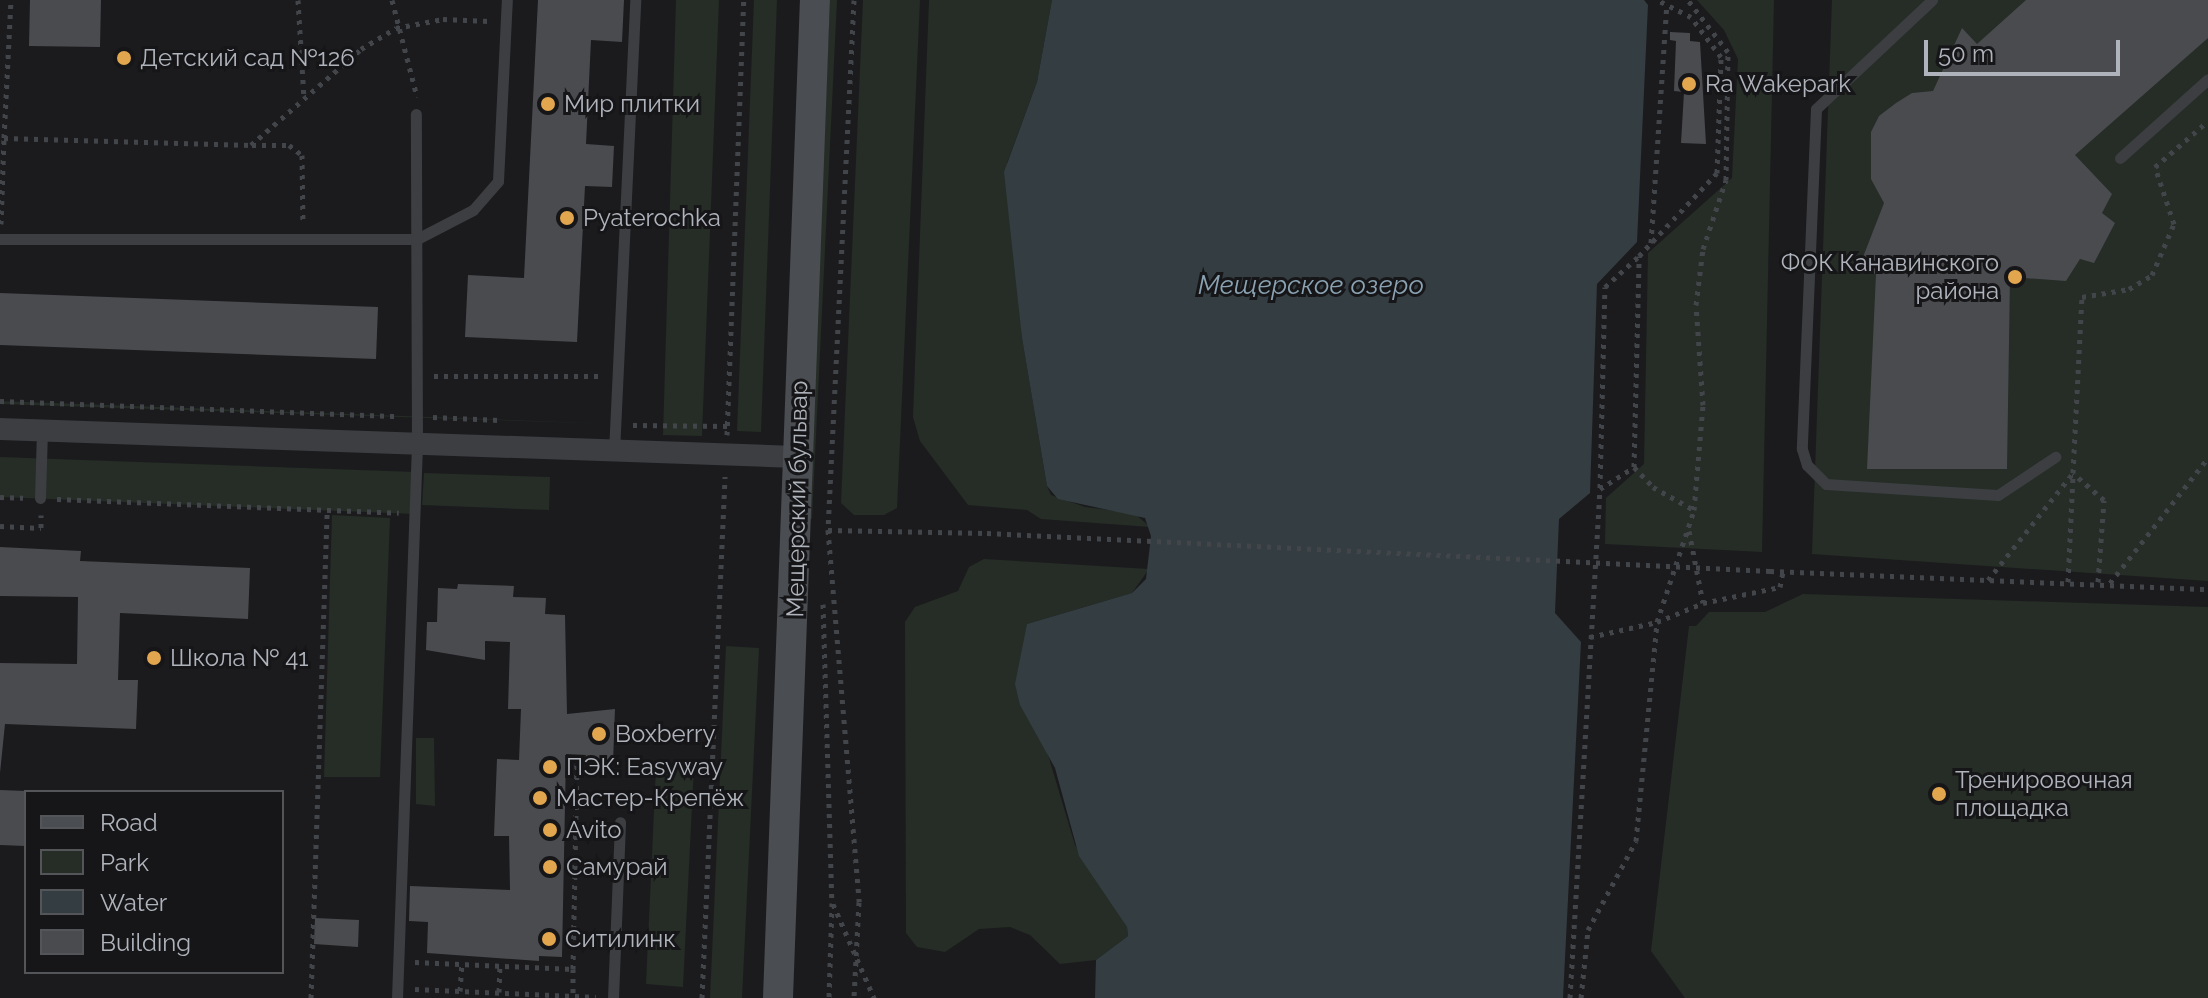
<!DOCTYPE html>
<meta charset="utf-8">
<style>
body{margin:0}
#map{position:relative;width:2208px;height:998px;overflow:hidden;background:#1b1b1d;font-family:Raleway,sans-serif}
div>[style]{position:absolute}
.green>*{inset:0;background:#252d26}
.water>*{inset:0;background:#343d42}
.building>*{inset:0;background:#4a4b4f}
.path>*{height:5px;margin-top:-2.5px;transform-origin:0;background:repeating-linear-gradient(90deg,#424549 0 4px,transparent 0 10px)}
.lane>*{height:11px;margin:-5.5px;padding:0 5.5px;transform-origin:5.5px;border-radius:5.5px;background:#3c3e42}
.street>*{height:22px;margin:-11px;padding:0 11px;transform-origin:11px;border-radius:11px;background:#3c3e42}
.secondary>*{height:30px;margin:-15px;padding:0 15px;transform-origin:15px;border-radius:15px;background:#4a4d51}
.path-bridge>*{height:5px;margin-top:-2.5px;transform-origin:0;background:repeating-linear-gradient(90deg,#424549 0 4px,transparent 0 10px)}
.dots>*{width:22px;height:22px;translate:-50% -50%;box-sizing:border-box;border:4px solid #161618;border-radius:50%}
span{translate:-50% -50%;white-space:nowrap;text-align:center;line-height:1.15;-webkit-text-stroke:6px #161618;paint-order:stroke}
.poi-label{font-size:24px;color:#afb3bb}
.left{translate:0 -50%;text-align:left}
.right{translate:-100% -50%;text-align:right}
.street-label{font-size:24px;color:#afb3bb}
.water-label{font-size:26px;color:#8aa2b2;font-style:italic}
.legend{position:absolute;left:24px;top:790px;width:260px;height:184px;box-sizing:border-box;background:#161618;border:2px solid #535559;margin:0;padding:10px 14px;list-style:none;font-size:24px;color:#afb3bb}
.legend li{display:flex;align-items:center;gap:16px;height:40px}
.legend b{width:40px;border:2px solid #535559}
.scale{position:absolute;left:1924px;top:40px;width:196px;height:36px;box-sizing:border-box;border:4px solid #afb3bb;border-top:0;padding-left:10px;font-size:24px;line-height:28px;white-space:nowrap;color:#afb3bb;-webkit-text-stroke:6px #161618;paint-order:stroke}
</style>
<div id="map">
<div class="green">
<div style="clip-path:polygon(676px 0,719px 0,702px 436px,663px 435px)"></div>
<div style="clip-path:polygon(754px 0,777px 0,761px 432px,737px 431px)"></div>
<div style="clip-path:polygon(830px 0,837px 0,812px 519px,807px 518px)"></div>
<div style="clip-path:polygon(863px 0,920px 0,897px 508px,884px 515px,854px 515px,841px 503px)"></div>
<div style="clip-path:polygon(929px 0,1052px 0,1037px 82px,1007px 163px,1022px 338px,1047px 486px,1051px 495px,1085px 507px,1134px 513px,1150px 527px,1041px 519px,1027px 510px,968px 505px,920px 441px,913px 417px)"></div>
<div style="clip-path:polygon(1697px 0,1774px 0,1762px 552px,1605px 544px,1606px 498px,1644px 464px,1648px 253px,1732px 178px,1738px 59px,1724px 30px)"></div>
<div style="clip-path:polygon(1832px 0,2208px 0,2208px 581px,1812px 554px)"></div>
<div style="clip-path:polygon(0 401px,615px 424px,0 404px)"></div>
<div style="clip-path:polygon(0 457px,416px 472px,414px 514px,0 497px)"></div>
<div style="clip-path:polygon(424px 473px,550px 477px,549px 510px,422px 505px)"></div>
<div style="clip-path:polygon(332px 515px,390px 518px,380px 777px,324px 777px)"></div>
<div style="clip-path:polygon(984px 559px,1149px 569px,1132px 593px,1027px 624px,1046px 748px,1075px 845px,1127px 927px,1128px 936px,1096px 960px,1060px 964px,1030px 935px,1010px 927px,979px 929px,945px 952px,917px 947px,906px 933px,905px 622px,915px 607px,958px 591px,969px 567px)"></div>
<div style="clip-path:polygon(1803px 594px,2208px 607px,2208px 998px,1685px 998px,1651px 951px,1689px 626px,1696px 626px,1709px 612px,1765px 612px)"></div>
<div style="clip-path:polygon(726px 646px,759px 648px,742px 998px,710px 998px)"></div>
<div style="clip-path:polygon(416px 738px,434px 738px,435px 806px,416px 804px)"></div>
<div style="clip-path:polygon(694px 766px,683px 987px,646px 984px,656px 768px)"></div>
</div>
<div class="water">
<div style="clip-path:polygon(1052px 0,1644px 0,1648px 5px,1637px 242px,1597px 284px,1590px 493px,1559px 519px,1555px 613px,1581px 642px,1563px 998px,1095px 998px,1096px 960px,1128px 936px,1127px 927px,1079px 856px,1055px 768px,1020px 705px,1015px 684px,1027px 624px,1132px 593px,1146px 579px,1151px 536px,1145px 518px,1058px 499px,1047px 486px,1022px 338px,1004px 172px,1037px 82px)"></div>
</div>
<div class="building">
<div style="clip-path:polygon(30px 0,101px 0,100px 47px,29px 46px)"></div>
<div style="clip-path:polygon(538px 0,624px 0,622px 42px,591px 40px,586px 144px,614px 146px,612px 187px,585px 186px,577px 342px,465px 337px,468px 275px,524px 278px)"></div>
<div style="clip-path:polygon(2026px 0,2208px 0,2208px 38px,2075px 155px,2112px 194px,2102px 213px,2115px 223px,2094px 263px,2080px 259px,2066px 281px,2010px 277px,2007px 469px,1867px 469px,1876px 274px,1858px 270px,1884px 203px,1871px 179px,1871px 132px,1879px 116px,1896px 103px,1912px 93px,1933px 91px,1962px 28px,1977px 44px)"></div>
<div style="clip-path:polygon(1670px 32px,1690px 33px,1690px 41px,1700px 42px,1706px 144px,1681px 143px,1684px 92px,1674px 91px,1676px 41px,1670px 40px)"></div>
<div style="clip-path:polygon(0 293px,378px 307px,376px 359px,0 345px)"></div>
<div style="clip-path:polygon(0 547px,81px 551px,80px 561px,250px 568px,248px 619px,120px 613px,118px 680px,138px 680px,136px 729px,5px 724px,0 773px,0 663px,77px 664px,78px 597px,0 596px)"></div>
<div style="clip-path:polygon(458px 584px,514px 586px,513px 597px,546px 598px,545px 614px,565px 615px,567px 714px,615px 709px,613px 763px,585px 762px,586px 755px,566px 754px,562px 957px,539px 956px,539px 961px,427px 953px,428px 922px,409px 921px,410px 886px,510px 890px,509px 836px,494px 836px,497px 759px,519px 760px,521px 709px,508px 709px,510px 642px,485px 641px,485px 660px,426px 650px,427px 622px,437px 622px,438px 588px,457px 589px)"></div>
<div style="clip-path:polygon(0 790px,26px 791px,25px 846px,0 845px)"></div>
<div style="clip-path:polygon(315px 918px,359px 920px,358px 947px,314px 944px)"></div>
</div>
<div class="path">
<div style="left:298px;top:0;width:97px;rotate:86.5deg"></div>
<div style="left:392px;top:0;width:100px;rotate:75.5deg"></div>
<div style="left:854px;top:0;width:531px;rotate:92.81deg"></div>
<div style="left:828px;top:530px;width:373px;rotate:85.2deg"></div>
<div style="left:859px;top:902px;width:96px;rotate:93deg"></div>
<div style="left:4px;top:138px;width:138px;rotate:-87.1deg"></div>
<div style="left:252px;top:145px;width:37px"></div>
<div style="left:289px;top:145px;width:16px;rotate:38deg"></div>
<div style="left:302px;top:155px;width:69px;rotate:89.2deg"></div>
<div style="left:1px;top:224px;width:86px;rotate:-88deg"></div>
<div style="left:4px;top:138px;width:247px;rotate:1.6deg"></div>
<div style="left:251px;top:145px;width:146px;rotate:-41.1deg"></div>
<div style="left:361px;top:49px;width:41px;rotate:-31deg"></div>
<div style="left:396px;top:28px;width:48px;rotate:-10.8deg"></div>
<div style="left:443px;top:19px;width:46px;rotate:2.5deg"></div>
<div style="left:1651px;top:243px;width:239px;rotate:-86.2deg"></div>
<div style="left:434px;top:376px;width:166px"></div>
<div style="left:0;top:401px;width:399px;rotate:2.2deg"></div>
<div style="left:433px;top:417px;width:66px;rotate:2.6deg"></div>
<div style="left:633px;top:425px;width:95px;rotate:0.6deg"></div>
<div style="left:727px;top:435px;width:435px;rotate:-87.8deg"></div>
<div style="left:1634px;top:467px;width:28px;rotate:46deg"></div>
<div style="left:1653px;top:487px;width:47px;rotate:29.3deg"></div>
<div style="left:1600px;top:488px;width:201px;rotate:-88.6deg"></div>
<div style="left:1605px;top:287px;width:45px;rotate:-42.3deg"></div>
<div style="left:0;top:497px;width:23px;rotate:2deg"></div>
<div style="left:57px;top:499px;width:342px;rotate:2.3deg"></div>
<div style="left:0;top:526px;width:41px;rotate:2.8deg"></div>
<div style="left:41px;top:528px;width:13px;rotate:-90deg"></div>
<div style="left:828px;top:530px;width:159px;rotate:1.1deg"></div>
<div style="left:1689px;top:531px;width:73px;rotate:79deg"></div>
<div style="left:1770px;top:571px;width:438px;rotate:2.4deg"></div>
<div style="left:1988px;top:580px;width:137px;rotate:-51.5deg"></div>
<div style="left:2068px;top:582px;width:107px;rotate:-87.3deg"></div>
<div style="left:2098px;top:582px;width:82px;rotate:-85.8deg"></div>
<div style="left:2104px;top:500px;width:41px;rotate:-138.9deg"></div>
<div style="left:2073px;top:473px;width:176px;rotate:-87.1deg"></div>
<div style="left:2082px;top:297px;width:48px;rotate:-9.7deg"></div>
<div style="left:2129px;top:289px;width:27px;rotate:-31deg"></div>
<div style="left:2152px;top:275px;width:56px;rotate:-66.7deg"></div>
<div style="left:2174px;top:224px;width:60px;rotate:-108.4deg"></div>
<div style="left:2155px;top:167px;width:70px;rotate:-41deg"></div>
<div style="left:2110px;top:583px;width:159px;rotate:-51.9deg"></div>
<div style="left:823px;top:604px;width:299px;rotate:88.3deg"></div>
<div style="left:832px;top:903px;width:95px;rotate:91.8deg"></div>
<div style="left:1590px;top:637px;width:69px;rotate:-12.6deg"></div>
<div style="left:1657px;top:622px;width:50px;rotate:-22.4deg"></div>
<div style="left:1703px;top:603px;width:79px;rotate:-11.7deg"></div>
<div style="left:1780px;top:587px;width:16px;rotate:-79deg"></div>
<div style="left:833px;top:904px;width:103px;rotate:66.4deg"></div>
<div style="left:415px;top:962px;width:158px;rotate:2.5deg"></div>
<div style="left:573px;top:969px;width:27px;rotate:90deg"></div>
<div style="left:573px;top:969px;width:215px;rotate:-88.9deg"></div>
<div style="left:415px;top:989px;width:181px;rotate:2.5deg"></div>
<div style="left:460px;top:991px;width:27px;rotate:-86deg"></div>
<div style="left:499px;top:992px;width:26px;rotate:-88deg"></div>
<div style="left:311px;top:998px;width:488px;rotate:-88.1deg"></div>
<div style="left:702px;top:998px;width:522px;rotate:-87.47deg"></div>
<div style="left:1570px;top:998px;width:510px;rotate:-86.63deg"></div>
<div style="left:1600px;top:489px;width:40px;rotate:-32.9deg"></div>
<div style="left:1634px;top:467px;width:211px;rotate:-88.6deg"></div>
<div style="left:1639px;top:256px;width:114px;rotate:-46.8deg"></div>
<div style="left:1717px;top:173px;width:116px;rotate:-88deg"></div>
<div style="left:1721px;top:57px;width:50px;rotate:-126.9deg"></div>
<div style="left:1691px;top:17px;width:37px;rotate:-153deg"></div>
<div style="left:1581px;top:998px;width:68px;rotate:-84.1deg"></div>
<div style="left:1588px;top:930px;width:101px;rotate:-61.7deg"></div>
<div style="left:1636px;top:841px;width:220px;rotate:-84.5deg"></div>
<div style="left:1657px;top:622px;width:118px;rotate:-71.7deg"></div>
<div style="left:1694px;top:510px;width:105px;rotate:-85.1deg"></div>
<div style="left:1703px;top:405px;width:100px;rotate:-94deg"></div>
<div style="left:1696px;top:305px;width:56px;rotate:-82.9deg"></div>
<div style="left:1703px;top:249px;width:73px;rotate:-71.6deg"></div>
<div style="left:1726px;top:180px;width:128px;rotate:-89.1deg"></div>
<div style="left:1728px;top:52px;width:66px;rotate:-127.6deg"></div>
</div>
<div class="lane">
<div style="left:1932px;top:0;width:159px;rotate:136.8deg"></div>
<div style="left:1816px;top:109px;width:340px;rotate:92.4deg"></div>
<div style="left:1802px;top:449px;width:17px;rotate:73deg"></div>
<div style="left:1807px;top:465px;width:27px;rotate:45deg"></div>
<div style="left:1826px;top:484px;width:172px;rotate:3.7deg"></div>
<div style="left:1998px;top:495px;width:69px;rotate:-33.7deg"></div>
<div style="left:2120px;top:158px;width:118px;rotate:-41.9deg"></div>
<div style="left:0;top:239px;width:417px"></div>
<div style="left:417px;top:239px;width:63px;rotate:-27.4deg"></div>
<div style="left:473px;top:210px;width:38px;rotate:-49deg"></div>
<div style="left:498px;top:181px;width:181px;rotate:-87.2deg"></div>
<div style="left:614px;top:452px;width:452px;rotate:-87.3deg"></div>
<div style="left:40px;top:498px;width:67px;rotate:-88.3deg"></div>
<div style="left:397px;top:998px;width:554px;rotate:-87.93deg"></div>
<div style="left:417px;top:444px;width:330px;rotate:-90.2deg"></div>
<div style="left:613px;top:998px;width:176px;rotate:-87.7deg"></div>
</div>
<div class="street">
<div style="left:0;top:429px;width:796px;rotate:2.01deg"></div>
</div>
<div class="secondary">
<div style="left:778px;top:998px;width:999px;rotate:-87.88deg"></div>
</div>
<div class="path-bridge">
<div style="left:987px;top:533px;width:784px;rotate:2.78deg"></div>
</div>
<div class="dots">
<div style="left:124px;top:58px;background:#e2a64e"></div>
<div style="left:1689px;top:84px;background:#e2a64e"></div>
<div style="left:548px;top:104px;background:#e2a64e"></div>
<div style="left:567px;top:218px;background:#e2a64e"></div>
<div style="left:2015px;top:277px;background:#e2a64e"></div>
<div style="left:154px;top:658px;background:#e2a64e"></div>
<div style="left:599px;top:734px;background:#e2a64e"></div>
<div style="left:550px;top:767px;background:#e2a64e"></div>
<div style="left:1939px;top:794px;background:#e2a64e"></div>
<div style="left:540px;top:798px;background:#e2a64e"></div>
<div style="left:550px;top:830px;background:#e2a64e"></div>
<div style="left:550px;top:867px;background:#e2a64e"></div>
<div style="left:549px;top:939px;background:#e2a64e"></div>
</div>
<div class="poi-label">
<span class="left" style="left:140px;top:58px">Детский сад №126</span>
<span class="left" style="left:1705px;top:84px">Ra Wakepark</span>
<span class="left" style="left:564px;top:104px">Мир плитки</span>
<span class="left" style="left:583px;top:218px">Pyaterochka</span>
<span class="right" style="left:1999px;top:277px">ФОК Канавинского<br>района</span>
<span class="left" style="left:170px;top:658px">Школа № 41</span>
<span class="left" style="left:615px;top:734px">Boxberry</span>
<span class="left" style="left:566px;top:767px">ПЭК: Easyway</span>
<span class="left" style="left:1955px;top:794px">Тренировочная<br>площадка</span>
<span class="left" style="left:556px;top:798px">Мастер-Крепёж</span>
<span class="left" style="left:566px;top:830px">Avito</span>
<span class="left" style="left:566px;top:867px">Самурай</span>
<span class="left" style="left:565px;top:939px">Ситилинк</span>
</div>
<div class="street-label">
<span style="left:797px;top:499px;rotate:-89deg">Мещерский бульвар</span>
</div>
<div class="water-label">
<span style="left:1311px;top:286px">Мещерское озеро</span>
</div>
<ul class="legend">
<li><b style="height:10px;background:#4a4d51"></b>Road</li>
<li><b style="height:22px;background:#252d26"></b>Park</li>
<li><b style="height:22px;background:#343d42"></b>Water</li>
<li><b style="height:22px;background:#4a4b4f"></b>Building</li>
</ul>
<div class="scale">50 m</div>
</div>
